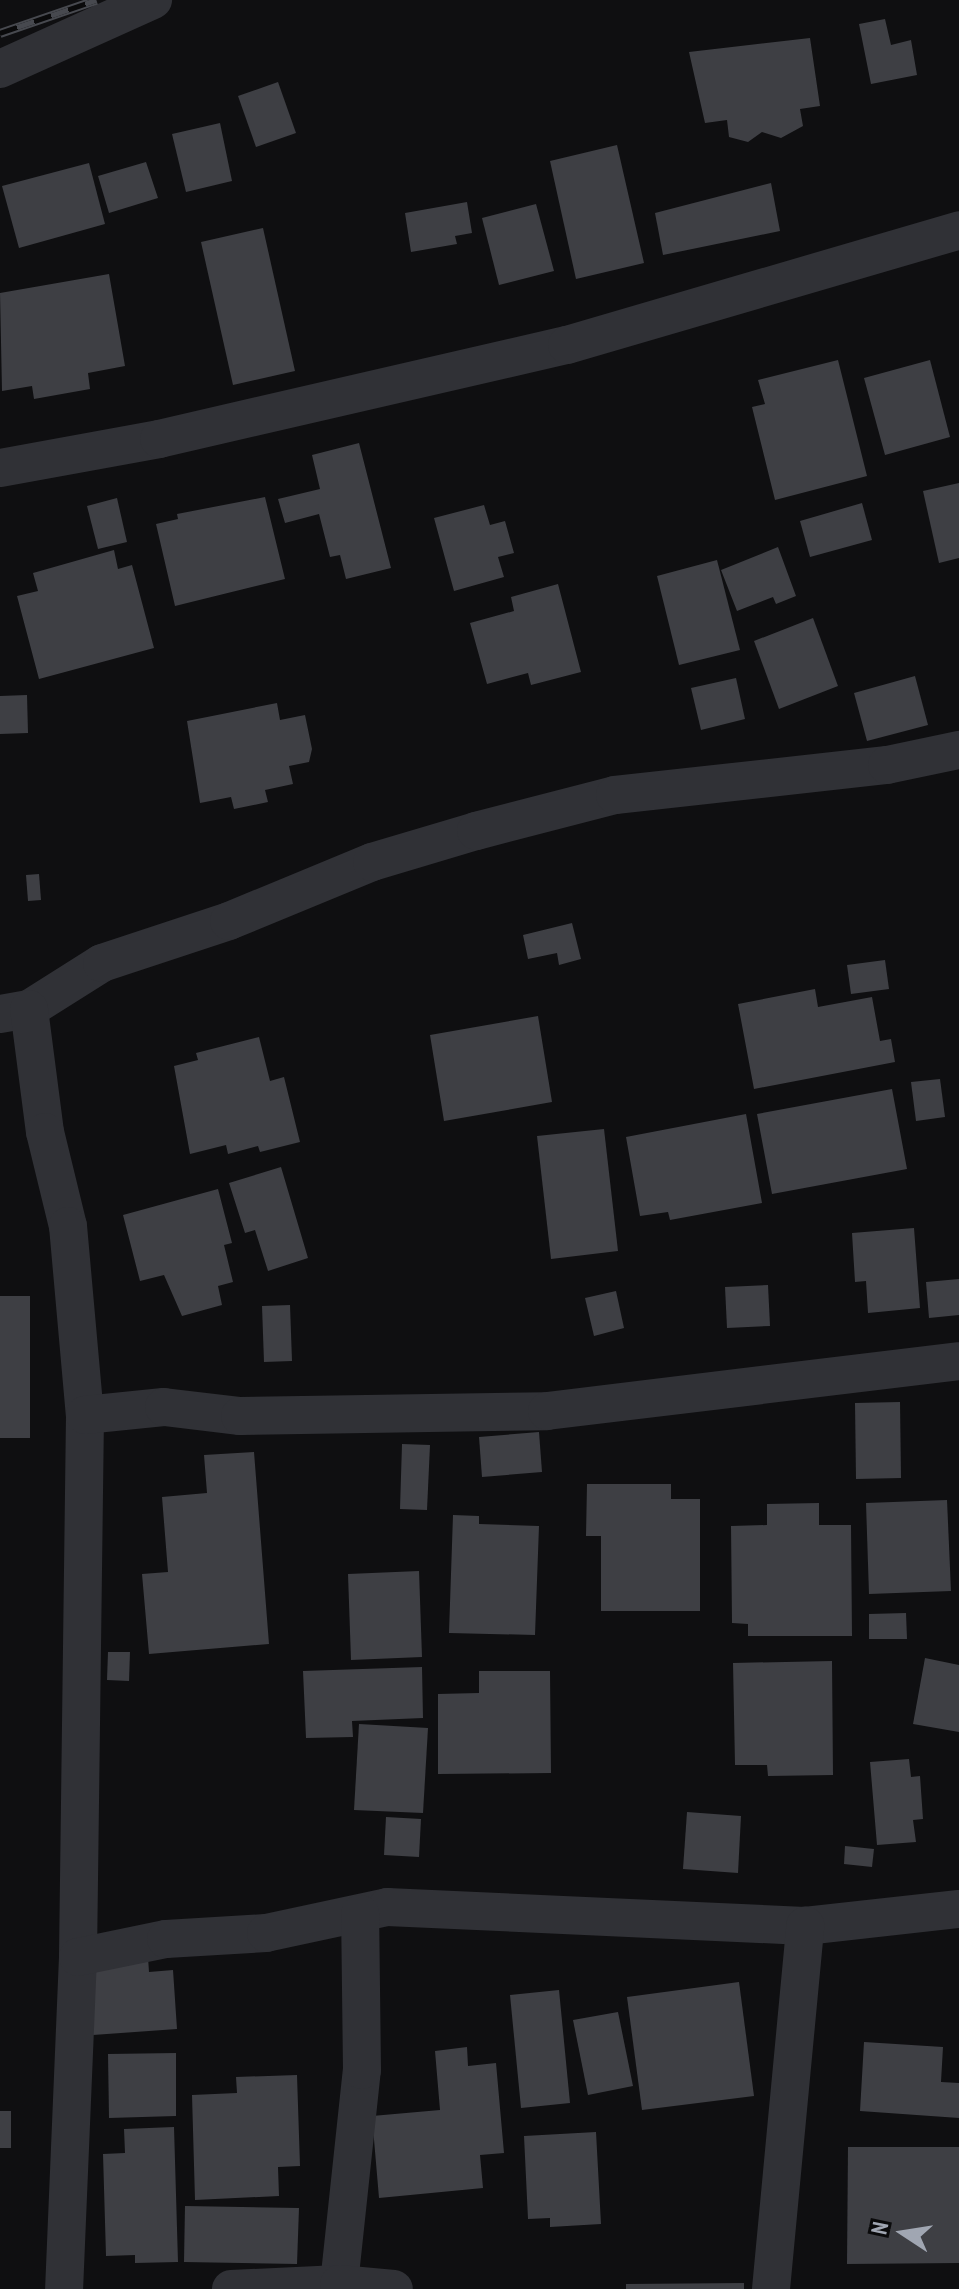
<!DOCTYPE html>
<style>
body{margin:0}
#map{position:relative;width:959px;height:2289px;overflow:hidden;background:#0f0f11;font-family:"PT Sans Narrow",sans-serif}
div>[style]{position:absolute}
.building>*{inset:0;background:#3e3f44}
.minor>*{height:38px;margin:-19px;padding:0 19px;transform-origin:19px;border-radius:19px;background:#303136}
.rail>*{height:9px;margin-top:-4.5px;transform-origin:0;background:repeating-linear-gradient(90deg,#0a0a0b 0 18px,#47494f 0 36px);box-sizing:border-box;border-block:2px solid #47494f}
span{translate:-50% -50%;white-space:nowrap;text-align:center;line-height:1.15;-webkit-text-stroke:8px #0a0a0b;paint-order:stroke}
.north{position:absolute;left:863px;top:2193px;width:80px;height:80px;-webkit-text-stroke:6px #0a0a0b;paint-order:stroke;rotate:282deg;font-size:22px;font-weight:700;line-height:32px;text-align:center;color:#a0a6b2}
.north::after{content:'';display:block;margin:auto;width:28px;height:36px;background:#a0a6b2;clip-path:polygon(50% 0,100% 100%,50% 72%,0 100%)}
</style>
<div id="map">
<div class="building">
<div style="clip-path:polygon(885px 19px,891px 45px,911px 40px,917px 75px,871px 84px,859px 24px)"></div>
<div style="clip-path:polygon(810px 38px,820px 106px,800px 109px,803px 126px,781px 138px,762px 132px,748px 142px,729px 137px,727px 120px,705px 123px,689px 52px)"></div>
<div style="clip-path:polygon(278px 82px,296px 133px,256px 147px,238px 96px)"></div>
<div style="clip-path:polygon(220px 123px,232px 181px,186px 192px,172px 134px)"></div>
<div style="clip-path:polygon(617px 145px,644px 263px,576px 279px,550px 161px)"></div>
<div style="clip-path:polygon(146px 162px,158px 198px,109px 213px,98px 176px)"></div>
<div style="clip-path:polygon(89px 163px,105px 224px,19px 248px,2px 186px)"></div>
<div style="clip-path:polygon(771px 183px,780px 231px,663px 255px,655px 213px)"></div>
<div style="clip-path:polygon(467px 202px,472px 233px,455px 236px,457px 244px,411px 252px,405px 213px)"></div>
<div style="clip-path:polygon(536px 204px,554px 271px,499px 285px,482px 218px)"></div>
<div style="clip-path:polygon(263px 228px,295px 371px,233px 385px,201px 242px)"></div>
<div style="clip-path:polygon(109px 274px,125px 366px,88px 373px,90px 389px,34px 399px,32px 386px,2px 391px,0 293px)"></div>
<div style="clip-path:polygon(838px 360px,867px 476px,775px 500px,752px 407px,765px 404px,758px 380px)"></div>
<div style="clip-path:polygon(930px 360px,950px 437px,885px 455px,864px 378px)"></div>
<div style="clip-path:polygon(359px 443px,391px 568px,346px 579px,340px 555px,330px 557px,319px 514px,285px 523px,278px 499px,320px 489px,312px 455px)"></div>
<div style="clip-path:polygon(959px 483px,959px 558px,939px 563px,923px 491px)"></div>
<div style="clip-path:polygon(265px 497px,285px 579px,175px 606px,156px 524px,178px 519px,177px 514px)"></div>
<div style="clip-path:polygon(117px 498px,127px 542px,98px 549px,87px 506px)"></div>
<div style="clip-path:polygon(862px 503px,872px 540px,810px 557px,800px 521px)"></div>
<div style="clip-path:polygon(484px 505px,490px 525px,505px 521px,514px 553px,498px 557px,504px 577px,454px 591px,434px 518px)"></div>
<div style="clip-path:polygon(778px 547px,796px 596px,776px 604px,773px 597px,737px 611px,721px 570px)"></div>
<div style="clip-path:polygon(114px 550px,118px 569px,132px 565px,154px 648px,39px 679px,17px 596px,38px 591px,33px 573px)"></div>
<div style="clip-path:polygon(717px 560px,740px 650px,679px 665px,657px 576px)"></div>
<div style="clip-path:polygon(558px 584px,581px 672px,531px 685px,528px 673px,487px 684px,470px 623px,514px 611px,511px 597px)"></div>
<div style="clip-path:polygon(813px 618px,838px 686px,779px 709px,754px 641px)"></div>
<div style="clip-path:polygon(915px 676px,928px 725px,867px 741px,854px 693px)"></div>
<div style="clip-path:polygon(736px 678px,745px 719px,701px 730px,691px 688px)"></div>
<div style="clip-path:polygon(27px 695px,28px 733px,0 734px,0 696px)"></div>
<div style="clip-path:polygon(277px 703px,280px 720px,305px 715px,312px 749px,309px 762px,289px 766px,293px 784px,265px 790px,268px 802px,234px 809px,231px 797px,200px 803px,187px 721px)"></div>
<div style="clip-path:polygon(39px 874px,41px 900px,28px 901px,26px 875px)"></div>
<div style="clip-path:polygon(572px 923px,581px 959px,559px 965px,557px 953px,528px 959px,523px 935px)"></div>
<div style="clip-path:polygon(885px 960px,889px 989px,851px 994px,847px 965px)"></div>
<div style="clip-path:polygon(815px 989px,818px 1007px,872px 997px,880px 1041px,891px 1039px,895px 1062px,754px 1089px,738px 1004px)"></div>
<div style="clip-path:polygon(538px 1016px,552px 1102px,444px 1121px,430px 1035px)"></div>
<div style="clip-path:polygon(259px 1037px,270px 1081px,284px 1077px,300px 1142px,260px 1152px,258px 1146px,228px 1154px,226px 1145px,190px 1154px,174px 1066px,198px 1060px,196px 1053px)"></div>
<div style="clip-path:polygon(940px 1079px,945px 1117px,916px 1121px,911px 1082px)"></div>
<div style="clip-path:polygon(892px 1089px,907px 1169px,772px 1194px,757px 1114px)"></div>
<div style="clip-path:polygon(746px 1114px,762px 1203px,670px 1220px,668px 1212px,640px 1216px,626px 1137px)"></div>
<div style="clip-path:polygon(604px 1129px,618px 1251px,551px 1259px,537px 1136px)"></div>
<div style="clip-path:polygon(281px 1167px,308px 1258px,268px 1271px,255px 1230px,245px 1233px,229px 1183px)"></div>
<div style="clip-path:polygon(218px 1189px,232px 1243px,224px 1245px,233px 1282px,218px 1286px,222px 1305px,182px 1316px,164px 1275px,140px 1281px,123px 1215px)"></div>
<div style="clip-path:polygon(914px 1228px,920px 1308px,868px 1313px,866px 1281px,855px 1282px,852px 1233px)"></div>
<div style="clip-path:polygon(959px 1279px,959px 1315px,929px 1318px,926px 1282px)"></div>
<div style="clip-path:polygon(768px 1285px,770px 1326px,727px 1328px,725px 1287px)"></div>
<div style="clip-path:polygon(616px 1291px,624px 1328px,594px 1336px,585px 1298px)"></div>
<div style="clip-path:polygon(0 1296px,30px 1296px,30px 1438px,0 1438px)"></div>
<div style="clip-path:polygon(290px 1305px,292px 1361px,264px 1362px,262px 1306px)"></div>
<div style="clip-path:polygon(900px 1402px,901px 1478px,856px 1479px,855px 1403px)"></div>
<div style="clip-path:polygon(539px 1432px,542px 1472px,482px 1477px,479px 1437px)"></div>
<div style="clip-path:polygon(402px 1444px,430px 1445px,427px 1510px,400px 1509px)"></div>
<div style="clip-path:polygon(254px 1452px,269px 1644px,149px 1654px,142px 1574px,168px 1572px,162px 1497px,207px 1493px,204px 1455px)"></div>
<div style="clip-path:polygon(587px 1484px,671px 1484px,671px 1499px,700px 1499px,700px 1611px,601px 1611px,601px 1536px,586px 1536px)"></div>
<div style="clip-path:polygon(947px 1500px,951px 1591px,869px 1594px,866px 1503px)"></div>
<div style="clip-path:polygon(819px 1503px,819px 1525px,851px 1525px,852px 1636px,748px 1636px,748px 1624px,732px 1623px,731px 1526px,767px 1525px,767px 1504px)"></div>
<div style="clip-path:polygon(453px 1515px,479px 1516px,479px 1524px,539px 1526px,535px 1635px,449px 1633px)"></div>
<div style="clip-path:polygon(419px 1571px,422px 1657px,351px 1660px,348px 1574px)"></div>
<div style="clip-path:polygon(906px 1613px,907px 1639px,869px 1639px,869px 1614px)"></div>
<div style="clip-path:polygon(108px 1652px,130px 1652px,129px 1681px,107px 1680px)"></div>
<div style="clip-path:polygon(925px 1658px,959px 1665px,959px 1732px,913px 1724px)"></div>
<div style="clip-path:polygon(832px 1661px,833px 1775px,768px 1776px,767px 1765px,735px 1765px,733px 1663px)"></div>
<div style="clip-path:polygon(422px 1667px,423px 1718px,352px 1721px,353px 1737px,306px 1738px,303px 1671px)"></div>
<div style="clip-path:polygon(479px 1671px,550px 1671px,551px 1773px,438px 1774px,438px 1694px,479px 1693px)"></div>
<div style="clip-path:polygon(359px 1724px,428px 1728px,423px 1813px,354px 1810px)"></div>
<div style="clip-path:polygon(909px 1759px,911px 1777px,920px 1776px,923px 1819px,913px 1820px,916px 1842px,877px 1845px,870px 1762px)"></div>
<div style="clip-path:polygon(687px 1812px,741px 1816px,738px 1873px,683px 1869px)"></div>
<div style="clip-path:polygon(386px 1817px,421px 1819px,419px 1857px,384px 1855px)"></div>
<div style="clip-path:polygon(845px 1846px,874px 1849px,872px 1867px,844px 1864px)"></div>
<div style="clip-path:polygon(148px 1957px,149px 1972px,173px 1970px,177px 2029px,93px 2035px,89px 1969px)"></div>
<div style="clip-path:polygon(739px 1982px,754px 2096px,642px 2110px,627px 1997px)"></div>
<div style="clip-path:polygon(559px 1990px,570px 2103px,521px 2108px,510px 1995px)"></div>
<div style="clip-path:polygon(618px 2012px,633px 2086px,588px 2095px,573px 2020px)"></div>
<div style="clip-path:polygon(864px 2042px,943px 2047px,941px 2082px,959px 2083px,959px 2118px,860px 2111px)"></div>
<div style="clip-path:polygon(467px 2047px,468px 2066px,496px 2063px,504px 2153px,480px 2155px,483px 2188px,379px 2198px,372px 2116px,440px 2110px,435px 2051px)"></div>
<div style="clip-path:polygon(176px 2053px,176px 2116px,109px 2118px,108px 2054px)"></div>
<div style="clip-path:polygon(297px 2075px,300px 2166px,278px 2167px,279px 2196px,195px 2200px,192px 2095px,237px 2093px,236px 2077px)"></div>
<div style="clip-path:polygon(0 2111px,11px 2111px,11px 2148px,0 2148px)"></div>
<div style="clip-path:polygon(174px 2127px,178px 2262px,135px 2263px,135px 2255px,106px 2256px,103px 2154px,125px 2153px,124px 2129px)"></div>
<div style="clip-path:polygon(596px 2132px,601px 2224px,550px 2227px,550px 2218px,528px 2219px,524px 2136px)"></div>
<div style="clip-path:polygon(848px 2147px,959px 2147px,959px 2263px,847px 2264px)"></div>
<div style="clip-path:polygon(185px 2206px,299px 2208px,297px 2264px,184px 2262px)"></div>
<div style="clip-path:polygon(744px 2283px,744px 2289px,626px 2289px,626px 2284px)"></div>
</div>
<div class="minor">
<div style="left:0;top:69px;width:168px;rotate:-24.3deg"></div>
<div style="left:0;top:468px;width:162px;rotate:-10.3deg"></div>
<div style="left:159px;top:439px;width:419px;rotate:-13deg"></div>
<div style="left:567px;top:345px;width:409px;rotate:-16.3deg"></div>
<div style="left:29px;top:1009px;width:86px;rotate:-32.2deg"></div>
<div style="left:102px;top:963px;width:134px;rotate:-18.3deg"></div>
<div style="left:229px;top:921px;width:155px;rotate:-22.4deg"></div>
<div style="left:372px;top:862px;width:109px;rotate:-16.6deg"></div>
<div style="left:476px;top:831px;width:144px;rotate:-14.5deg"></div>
<div style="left:615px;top:795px;width:274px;rotate:-6.3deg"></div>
<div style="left:887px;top:765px;width:74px;rotate:-11.8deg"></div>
<div style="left:0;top:1014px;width:29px;rotate:-10deg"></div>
<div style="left:29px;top:1009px;width:124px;rotate:82.6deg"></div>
<div style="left:45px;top:1132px;width:97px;rotate:76.3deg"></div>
<div style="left:68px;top:1226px;width:190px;rotate:84.9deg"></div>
<div style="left:85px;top:1415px;width:542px;rotate:90.74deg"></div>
<div style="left:78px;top:1957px;width:332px;rotate:92.4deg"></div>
<div style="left:85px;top:1415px;width:79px;rotate:-5.8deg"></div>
<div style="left:164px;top:1407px;width:77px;rotate:6.8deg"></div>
<div style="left:240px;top:1416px;width:307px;rotate:-0.9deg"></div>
<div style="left:547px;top:1411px;width:415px;rotate:-6.9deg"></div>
<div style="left:78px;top:1957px;width:90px;rotate:-11.6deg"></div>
<div style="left:166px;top:1939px;width:100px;rotate:-3.4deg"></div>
<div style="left:266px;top:1933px;width:124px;rotate:-12.1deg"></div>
<div style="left:387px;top:1907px;width:418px;rotate:2.6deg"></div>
<div style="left:805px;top:1926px;width:155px;rotate:-6.3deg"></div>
<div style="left:339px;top:2284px;width:215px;rotate:-83.9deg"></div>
<div style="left:362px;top:2070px;width:156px;rotate:-90.7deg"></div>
<div style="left:231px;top:2289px;width:108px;rotate:-2.7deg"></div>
<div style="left:339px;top:2284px;width:55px;rotate:5.2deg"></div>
<div style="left:771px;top:2289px;width:365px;rotate:-84.6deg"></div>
</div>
<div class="rail">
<div style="left:0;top:33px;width:102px;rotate:-19deg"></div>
</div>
<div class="north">N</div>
</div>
